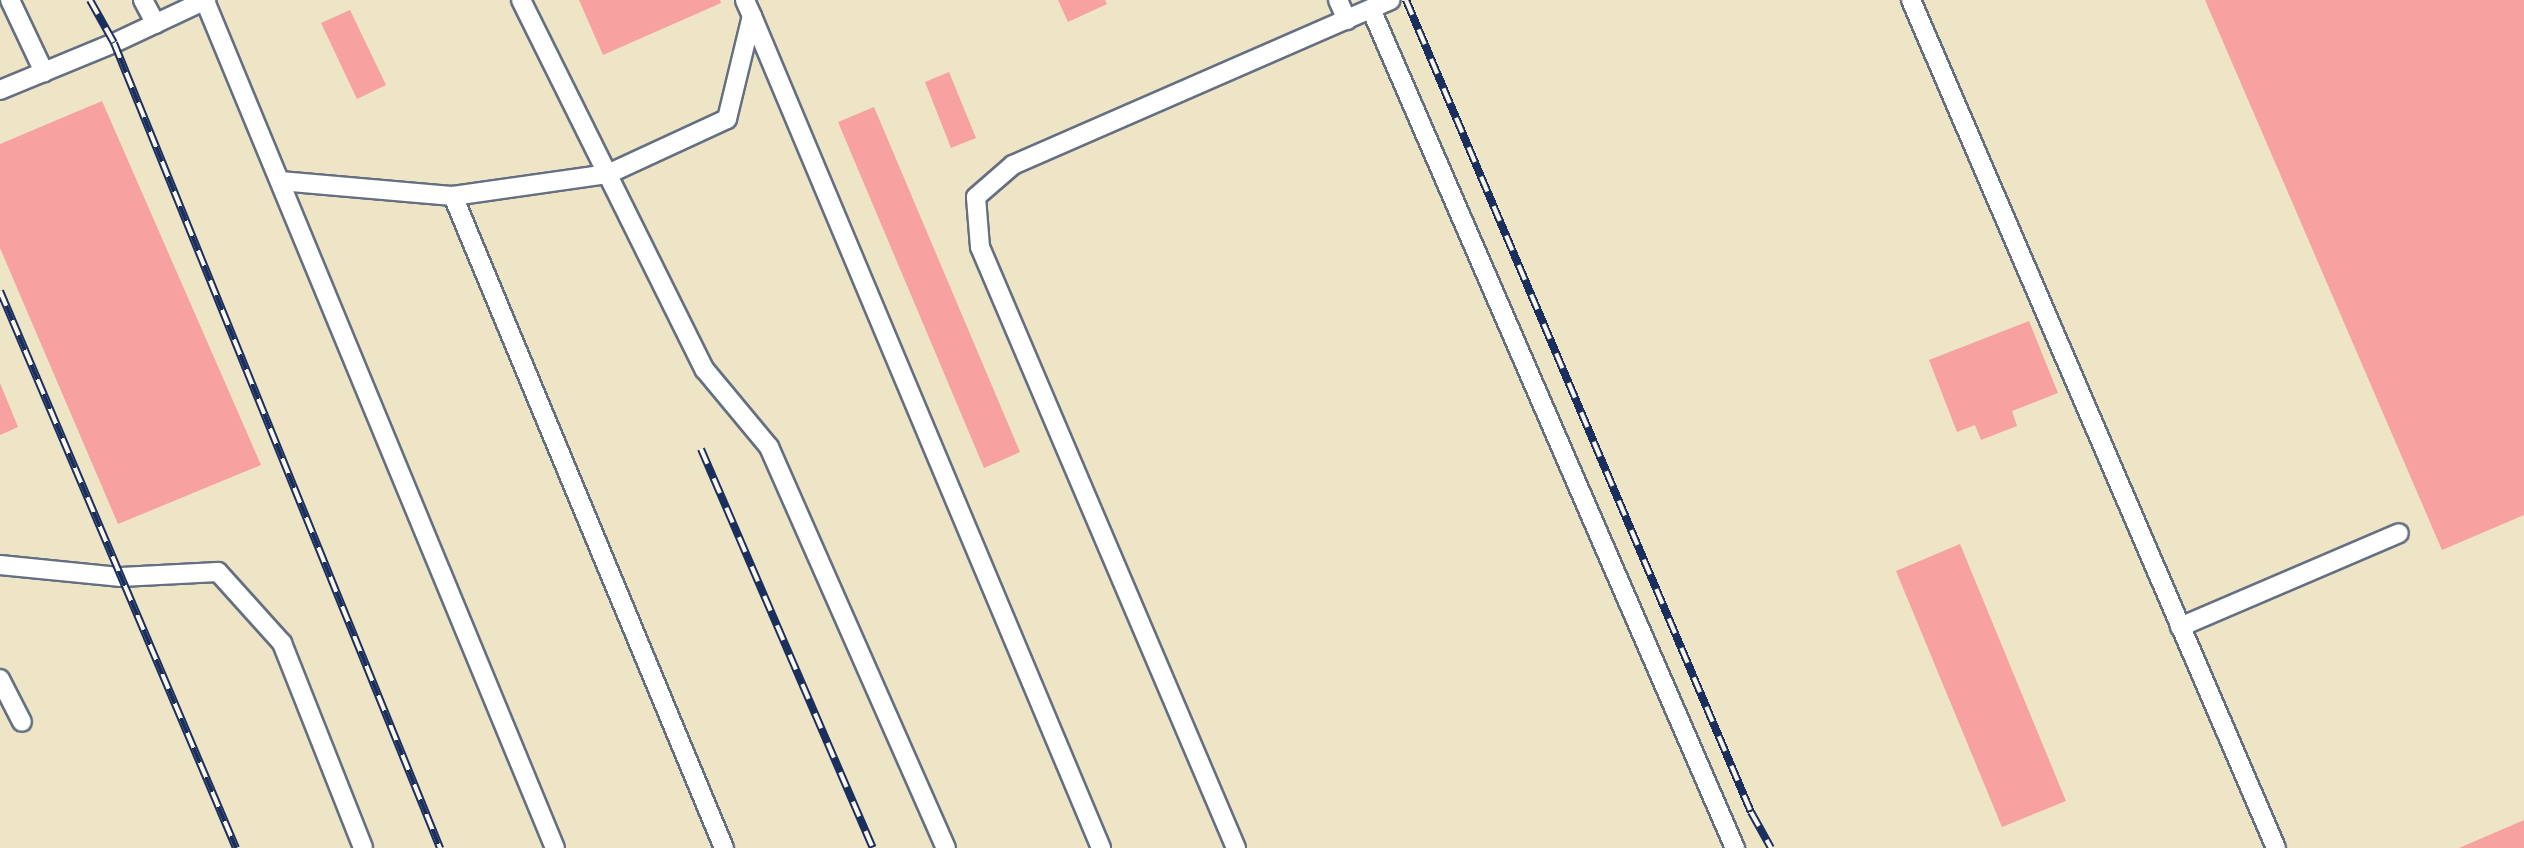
<!DOCTYPE html>
<style>
body{margin:0}
#map{position:relative;width:2524px;height:848px;overflow:hidden;background:#eee5c6;font-family:"Gentium Book Plus",serif}
div>[style]{position:absolute}
.building>*{inset:0;background:#f7a1a0}
.roads{filter:drop-shadow(2px 0 #656f82) drop-shadow(-2px 0 #656f82) drop-shadow(0 2px #656f82) drop-shadow(0 -2px #656f82)}
.service>*{height:18px;margin:-9px;padding:0 9px;transform-origin:9px;border-radius:9px;background:#fff}
.rail>*{height:8px;margin-top:-4px;transform-origin:0;background:repeating-linear-gradient(90deg,#fbf7ec 0 16px,#1b2f5e 0 32px);box-sizing:border-box;border-block:2px solid #1b2f5e}
span{translate:-50% -50%;white-space:nowrap;text-align:center;line-height:1.15;-webkit-text-stroke:5px #fbf7ec;paint-order:stroke}
</style>
<div id="map">
<div class="building">
<div style="clip-path:polygon(579px 0,720px 0,721px 3px,603px 55px)"></div>
<div style="clip-path:polygon(1058px 0,1105px 0,1107px 4px,1068px 22px)"></div>
<div style="clip-path:polygon(2205px 0,2524px 0,2524px 515px,2442px 550px)"></div>
<div style="clip-path:polygon(350px 10px,386px 85px,357px 99px,321px 23px)"></div>
<div style="clip-path:polygon(949px 72px,976px 138px,951px 148px,925px 82px)"></div>
<div style="clip-path:polygon(102px 101px,261px 465px,118px 524px,0 248px,0 144px)"></div>
<div style="clip-path:polygon(874px 107px,1020px 452px,984px 468px,838px 122px)"></div>
<div style="clip-path:polygon(2029px 321px,2058px 393px,2012px 411px,2017px 426px,1981px 440px,1975px 425px,1957px 432px,1929px 360px)"></div>
<div style="clip-path:polygon(0 383px,18px 427px,0 435px)"></div>
<div style="clip-path:polygon(1960px 544px,2066px 801px,2002px 827px,1896px 571px)"></div>
<div style="clip-path:polygon(2524px 820px,2524px 848px,2459px 848px)"></div>
</div>
<div class="roads">
<div class="service">
<div style="left:10px;top:0;width:80px;rotate:64.7deg"></div>
<div style="left:143px;top:0;width:27px;rotate:62deg"></div>
<div style="left:521px;top:0;width:413px;rotate:63.6deg"></div>
<div style="left:705px;top:370px;width:100px;rotate:50.3deg"></div>
<div style="left:769px;top:447px;width:438px;rotate:66.2deg"></div>
<div style="left:1338px;top:0;width:22px;rotate:66deg"></div>
<div style="left:1911px;top:0;width:923px;rotate:66.71deg"></div>
<div style="left:205px;top:1px;width:916px;rotate:67.55deg"></div>
<div style="left:1371px;top:9px;width:915px;rotate:66.55deg"></div>
<div style="left:752px;top:16px;width:902px;rotate:67.24deg"></div>
<div style="left:0;top:90px;width:123px;rotate:-22.4deg"></div>
<div style="left:114px;top:43px;width:102px;rotate:-25.1deg"></div>
<div style="left:280px;top:181px;width:174px;rotate:5deg"></div>
<div style="left:453px;top:196px;width:157px;rotate:-8.1deg"></div>
<div style="left:608px;top:174px;width:131px;rotate:-24.8deg"></div>
<div style="left:727px;top:119px;width:106px;rotate:-76.4deg"></div>
<div style="left:752px;top:16px;width:17px;rotate:-114deg"></div>
<div style="left:453px;top:196px;width:706px;rotate:67.43deg"></div>
<div style="left:0;top:565px;width:122px;rotate:5.7deg"></div>
<div style="left:121px;top:577px;width:97px;rotate:-3deg"></div>
<div style="left:218px;top:572px;width:96px;rotate:48deg"></div>
<div style="left:282px;top:643px;width:220px;rotate:68.4deg"></div>
<div style="left:2180px;top:627px;width:238px;rotate:-23.2deg"></div>
<div style="left:0;top:679px;width:48px;rotate:62.9deg"></div>
<div style="left:1236px;top:848px;width:653px;rotate:-113.07deg"></div>
<div style="left:980px;top:247px;width:50px;rotate:-94.6deg"></div>
<div style="left:976px;top:197px;width:49px;rotate:-40.9deg"></div>
<div style="left:1013px;top:165px;width:412px;rotate:-23.6deg"></div>
</div>
</div>
<div class="rail">
<div style="left:90px;top:0;width:49px;rotate:60.8deg"></div>
<div style="left:114px;top:43px;width:869px;rotate:67.95deg"></div>
<div style="left:1406px;top:0;width:882px;rotate:66.98deg"></div>
<div style="left:1751px;top:812px;width:41px;rotate:60.9deg"></div>
<div style="left:0;top:291px;width:605px;rotate:67.04deg"></div>
<div style="left:701px;top:449px;width:434px;rotate:66.7deg"></div>
</div>
</div>
